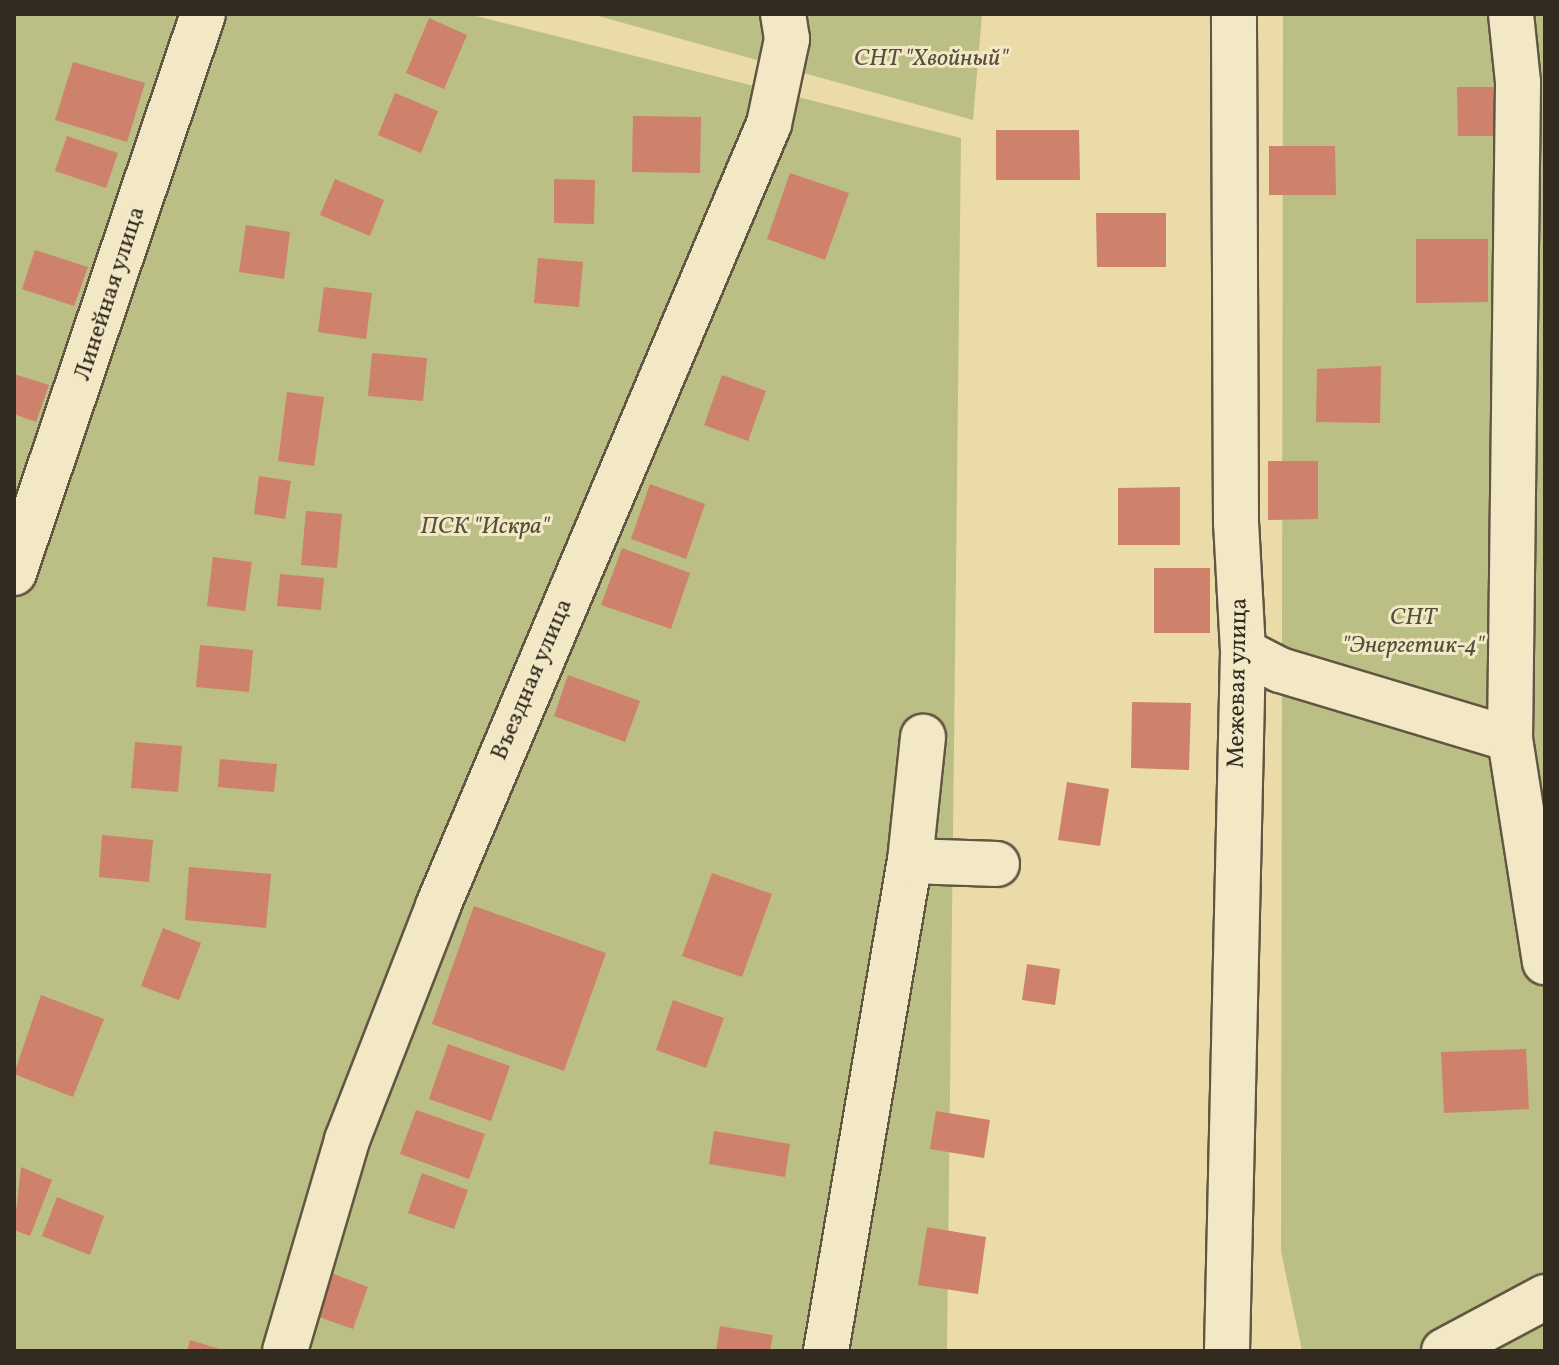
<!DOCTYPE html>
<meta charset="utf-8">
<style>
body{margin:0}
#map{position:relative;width:1559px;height:1365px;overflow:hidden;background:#ebdba8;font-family:Vollkorn,serif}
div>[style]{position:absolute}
.green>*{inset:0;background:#bbbf85}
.building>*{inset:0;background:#ce816b}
.roads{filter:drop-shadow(2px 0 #615642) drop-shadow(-2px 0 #615642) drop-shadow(0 2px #615642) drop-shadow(0 -2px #615642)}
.minor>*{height:44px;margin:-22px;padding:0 22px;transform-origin:22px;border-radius:22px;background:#f2e8c6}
span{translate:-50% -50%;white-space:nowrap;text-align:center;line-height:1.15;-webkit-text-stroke:6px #f2e8c6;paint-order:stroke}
.park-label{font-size:24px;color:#554f39;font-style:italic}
.street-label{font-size:24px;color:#332a20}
.frame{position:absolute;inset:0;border:16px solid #332a20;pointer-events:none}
</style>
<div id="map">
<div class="green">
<div style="clip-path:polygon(14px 14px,468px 14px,961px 138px,947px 1351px,14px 1351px)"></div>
<div style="clip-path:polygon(591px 14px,982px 14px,973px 120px)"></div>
<div style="clip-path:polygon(1283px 14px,1545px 14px,1545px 1351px,1302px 1351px,1281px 1251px)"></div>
</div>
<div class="building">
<div style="clip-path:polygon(429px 18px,467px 35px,444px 89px,406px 73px)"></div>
<div style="clip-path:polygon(73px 62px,145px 83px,127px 142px,55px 120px)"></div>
<div style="clip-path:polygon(1457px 87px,1497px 87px,1497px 136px,1458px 136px)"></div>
<div style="clip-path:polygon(395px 93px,438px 111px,421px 153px,378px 135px)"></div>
<div style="clip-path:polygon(633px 116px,701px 117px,700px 173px,632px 172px)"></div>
<div style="clip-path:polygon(996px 130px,1079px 130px,1080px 180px,996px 180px)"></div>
<div style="clip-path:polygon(67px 136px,118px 153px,106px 188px,55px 171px)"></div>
<div style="clip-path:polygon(1269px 146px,1335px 146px,1336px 195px,1269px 195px)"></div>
<div style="clip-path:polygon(790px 173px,849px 193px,825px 260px,767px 239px)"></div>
<div style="clip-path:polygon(335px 179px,384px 200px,370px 236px,320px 215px)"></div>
<div style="clip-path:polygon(554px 179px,595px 180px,594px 224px,554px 223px)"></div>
<div style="clip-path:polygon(1096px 213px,1166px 213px,1166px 267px,1097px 267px)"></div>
<div style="clip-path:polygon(246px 225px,290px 232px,284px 279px,239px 272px)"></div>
<div style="clip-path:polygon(1416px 239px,1488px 239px,1488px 302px,1416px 303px)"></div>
<div style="clip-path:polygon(35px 250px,88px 267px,74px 306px,22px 289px)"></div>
<div style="clip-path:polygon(538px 258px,583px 262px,579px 307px,534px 303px)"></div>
<div style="clip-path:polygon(324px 287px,372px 293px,366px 339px,318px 332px)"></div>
<div style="clip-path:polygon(372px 353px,427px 358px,423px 401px,368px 396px)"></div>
<div style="clip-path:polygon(1381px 366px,1380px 423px,1316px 422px,1317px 369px)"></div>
<div style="clip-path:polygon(14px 374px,49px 385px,36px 422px,14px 414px)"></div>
<div style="clip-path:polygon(722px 375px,766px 391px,748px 441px,704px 425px)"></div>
<div style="clip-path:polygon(287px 392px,324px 397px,314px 466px,278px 461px)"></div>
<div style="clip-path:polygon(1268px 461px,1318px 461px,1318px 519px,1268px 520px)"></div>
<div style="clip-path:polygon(259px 476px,291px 481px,285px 519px,254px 514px)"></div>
<div style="clip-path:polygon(650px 484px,705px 504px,686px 559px,631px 539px)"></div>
<div style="clip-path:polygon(1180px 487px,1180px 545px,1118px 545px,1118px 488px)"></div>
<div style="clip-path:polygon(306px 511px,342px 514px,337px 568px,301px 565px)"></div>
<div style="clip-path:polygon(622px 548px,690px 573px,671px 629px,601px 605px)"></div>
<div style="clip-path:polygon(213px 557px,252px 562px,245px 611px,207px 606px)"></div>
<div style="clip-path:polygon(1154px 568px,1210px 568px,1210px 633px,1154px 633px)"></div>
<div style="clip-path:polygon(280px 574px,324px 578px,321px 610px,277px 606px)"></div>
<div style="clip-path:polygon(200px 645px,253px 650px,249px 692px,196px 687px)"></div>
<div style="clip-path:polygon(568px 675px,640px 701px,625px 742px,554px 716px)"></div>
<div style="clip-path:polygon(1132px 702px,1191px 703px,1189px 770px,1131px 768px)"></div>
<div style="clip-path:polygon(135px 742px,182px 746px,178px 792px,131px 788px)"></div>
<div style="clip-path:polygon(220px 759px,277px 764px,274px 792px,218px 787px)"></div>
<div style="clip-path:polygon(1067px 782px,1109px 789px,1100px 846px,1058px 840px)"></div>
<div style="clip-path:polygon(102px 835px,153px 840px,149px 882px,99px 877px)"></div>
<div style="clip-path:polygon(189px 867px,271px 874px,266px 928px,185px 920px)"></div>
<div style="clip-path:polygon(712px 873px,772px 894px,742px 977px,682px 956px)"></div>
<div style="clip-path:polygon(474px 906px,606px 953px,564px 1071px,432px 1024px)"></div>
<div style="clip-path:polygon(163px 928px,201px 943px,179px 1000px,141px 986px)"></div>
<div style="clip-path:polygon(1027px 964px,1060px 969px,1055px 1005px,1022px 1000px)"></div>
<div style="clip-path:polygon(41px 995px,104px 1019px,73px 1097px,14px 1074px)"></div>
<div style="clip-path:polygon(673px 1000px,724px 1018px,706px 1068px,656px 1050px)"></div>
<div style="clip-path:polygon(448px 1044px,510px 1066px,491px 1121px,429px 1099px)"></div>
<div style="clip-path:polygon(1526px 1049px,1529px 1109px,1444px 1113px,1441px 1052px)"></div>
<div style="clip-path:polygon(416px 1110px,485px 1134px,469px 1179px,400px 1154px)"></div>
<div style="clip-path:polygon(936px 1111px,990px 1120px,984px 1158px,930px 1149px)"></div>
<div style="clip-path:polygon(714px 1131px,790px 1144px,785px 1177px,709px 1164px)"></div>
<div style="clip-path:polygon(21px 1167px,52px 1180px,30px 1236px,14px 1230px)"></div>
<div style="clip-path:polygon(422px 1173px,468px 1190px,454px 1229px,408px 1213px)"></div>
<div style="clip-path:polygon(57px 1197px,104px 1216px,90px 1255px,42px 1236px)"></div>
<div style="clip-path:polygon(927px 1227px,986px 1237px,978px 1294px,918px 1285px)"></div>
<div style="clip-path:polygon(331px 1273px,368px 1287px,353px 1329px,316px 1316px)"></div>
<div style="clip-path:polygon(720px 1326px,773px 1335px,770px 1351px,716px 1351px)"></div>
<div style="clip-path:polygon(190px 1340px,223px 1350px,223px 1351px,187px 1351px)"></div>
</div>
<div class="roads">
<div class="minor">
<div style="left:14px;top:573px;width:590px;rotate:-71.32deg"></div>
<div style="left:1243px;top:651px;width:42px;rotate:27.2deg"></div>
<div style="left:1280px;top:670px;width:240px;rotate:16.7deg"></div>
<div style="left:1510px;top:739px;width:226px;rotate:81.1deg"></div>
<div style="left:1510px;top:739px;width:657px;rotate:-89.3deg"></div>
<div style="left:1518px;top:82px;width:68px;rotate:-95.9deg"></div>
<div style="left:910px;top:861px;width:87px;rotate:2deg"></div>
<div style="left:285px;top:1351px;width:220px;rotate:-73.6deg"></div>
<div style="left:347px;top:1140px;width:251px;rotate:-68.7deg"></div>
<div style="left:438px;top:906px;width:849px;rotate:-67.06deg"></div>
<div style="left:769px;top:124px;width:87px;rotate:-78deg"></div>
<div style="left:787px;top:39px;width:25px;rotate:-99deg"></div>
<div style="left:826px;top:1351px;width:497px;rotate:-80.3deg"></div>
<div style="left:910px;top:861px;width:125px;rotate:-84deg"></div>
<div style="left:1227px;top:1351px;width:700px;rotate:-88.69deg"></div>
<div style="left:1243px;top:651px;width:128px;rotate:-93.1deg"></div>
<div style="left:1236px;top:523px;width:509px;rotate:-90.23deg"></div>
<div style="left:1444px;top:1351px;width:115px;rotate:-28.1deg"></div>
</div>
</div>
<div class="park-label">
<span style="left:931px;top:60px">СНТ "Хвойный"</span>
<span style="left:485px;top:528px">ПСК "Искра"</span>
<span style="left:1413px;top:633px">СНТ<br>"Энергетик-4"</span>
</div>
<div class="street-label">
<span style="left:111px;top:294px;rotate:-72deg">Линейная улица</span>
<span style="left:533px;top:680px;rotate:-67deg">Въездная улица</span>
<span style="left:1239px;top:683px;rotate:-89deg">Межевая улица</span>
</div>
<div class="frame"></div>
</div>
